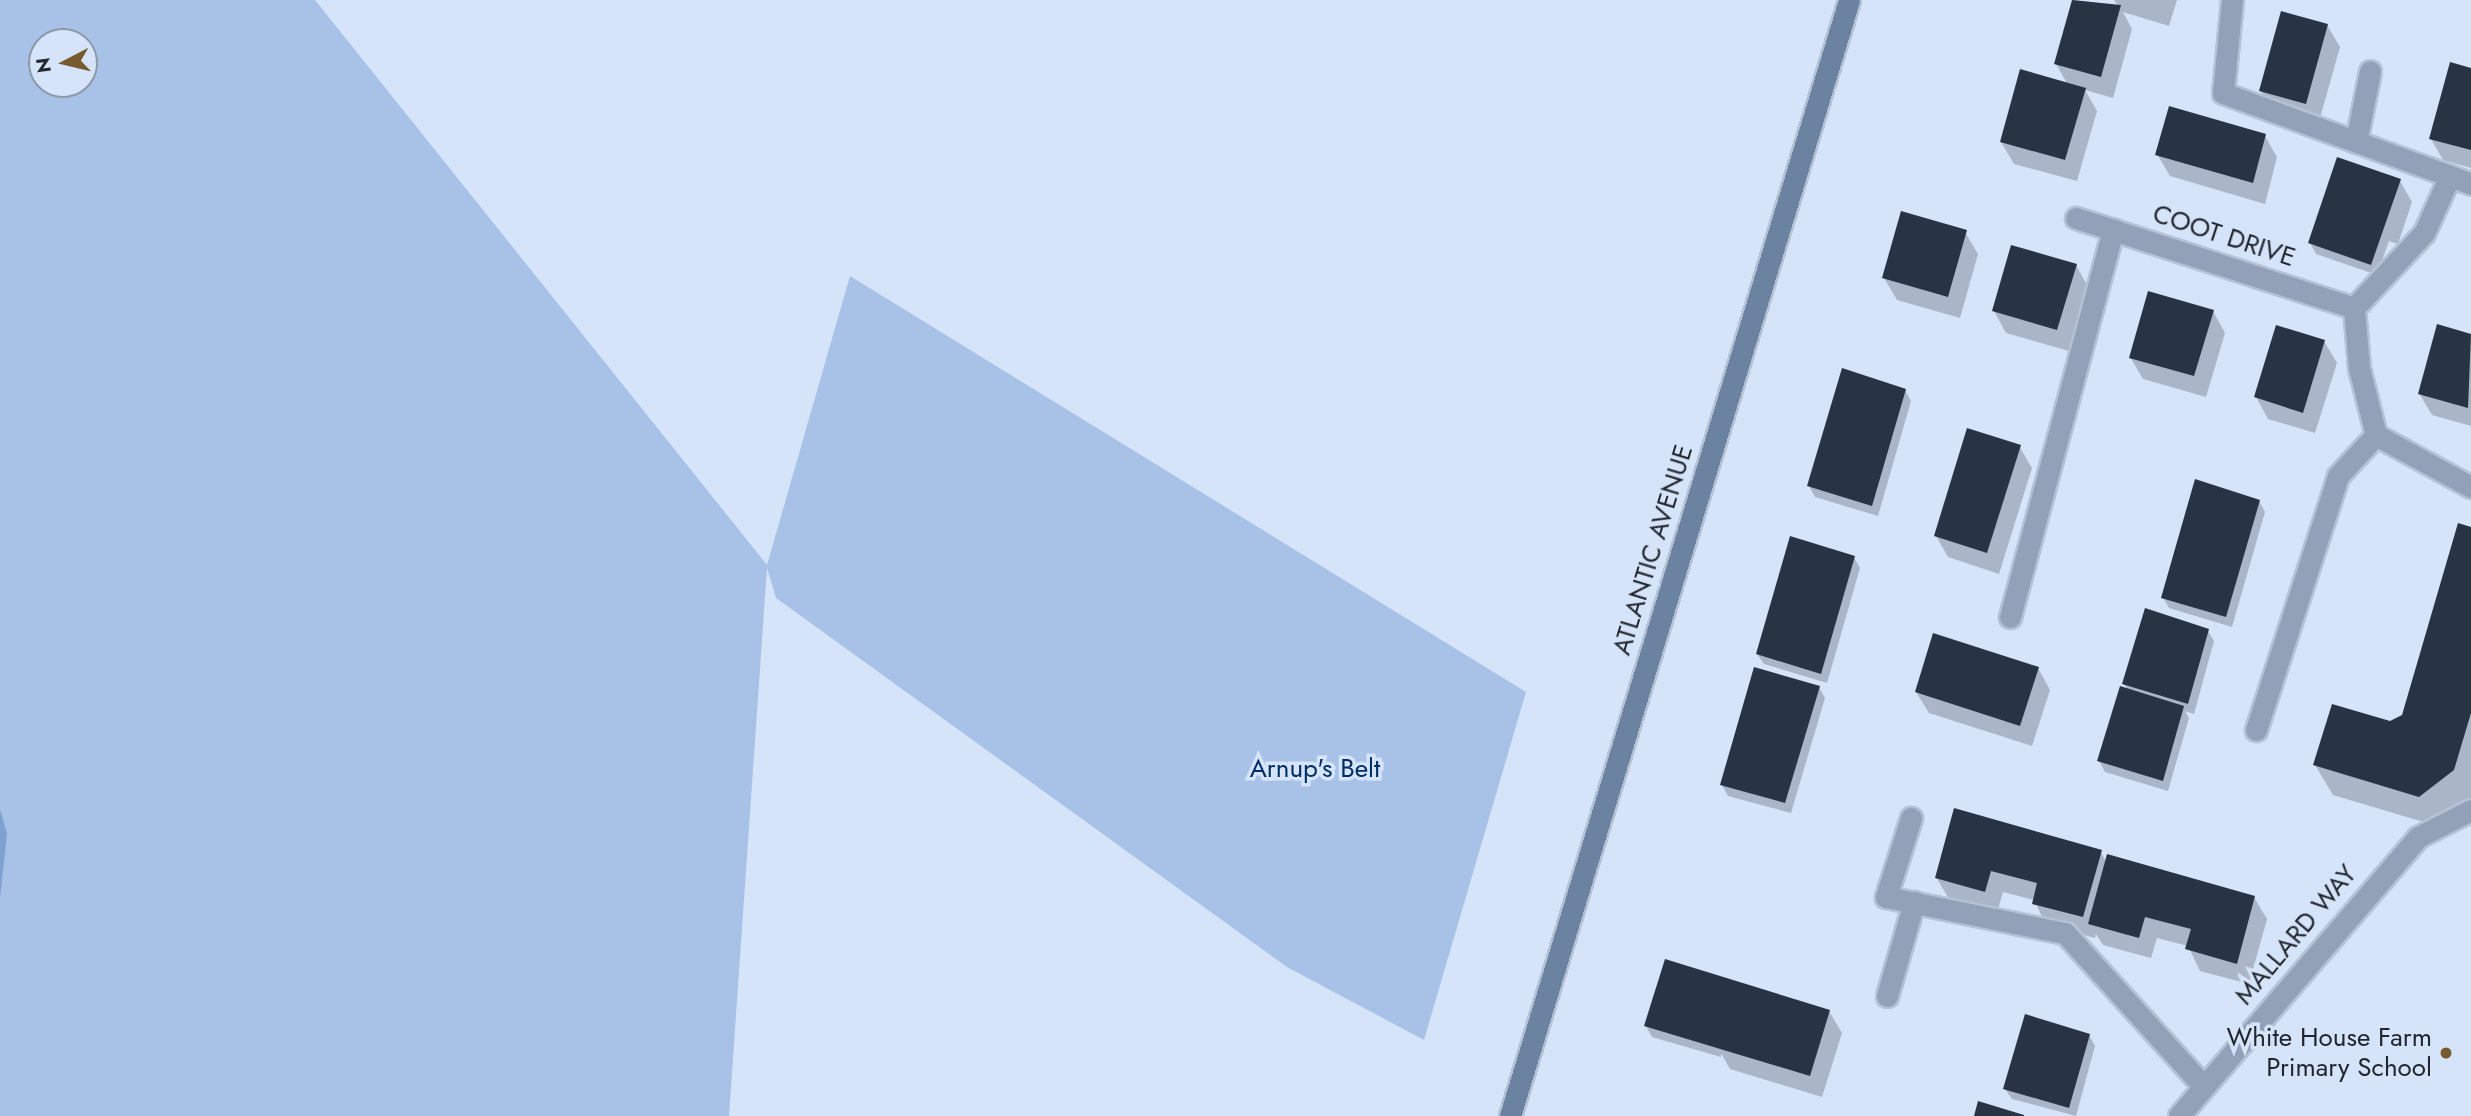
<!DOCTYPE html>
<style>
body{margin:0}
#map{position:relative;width:2471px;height:1116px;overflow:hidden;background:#d5e4f9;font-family:Jost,sans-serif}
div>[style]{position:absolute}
.green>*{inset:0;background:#a8c2e7}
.water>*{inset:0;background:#7fa1d1}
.shadow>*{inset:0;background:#0003}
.building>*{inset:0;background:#283343}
.roads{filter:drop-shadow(2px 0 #b5c2d5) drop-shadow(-2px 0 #b5c2d5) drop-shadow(0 2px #b5c2d5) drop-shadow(0 -2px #b5c2d5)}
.lane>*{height:21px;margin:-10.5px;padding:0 10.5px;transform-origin:10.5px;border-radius:10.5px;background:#92a1b7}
.street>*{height:21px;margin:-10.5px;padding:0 10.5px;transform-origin:10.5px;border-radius:10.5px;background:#92a1b7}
.secondary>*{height:21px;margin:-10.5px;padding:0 10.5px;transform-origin:10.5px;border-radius:10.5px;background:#6c82a1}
.dots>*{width:19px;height:19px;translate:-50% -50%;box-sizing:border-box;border:4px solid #d5e4f9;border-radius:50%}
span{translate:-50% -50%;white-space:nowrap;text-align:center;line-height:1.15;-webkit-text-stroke:7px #d5e4f9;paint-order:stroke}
.street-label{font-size:26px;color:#22272f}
.park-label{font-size:26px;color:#012e66}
.poi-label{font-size:26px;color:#22272f}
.right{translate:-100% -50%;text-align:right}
.north{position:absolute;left:28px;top:28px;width:70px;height:70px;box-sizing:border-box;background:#d5e4f9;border:2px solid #8d98a8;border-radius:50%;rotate:263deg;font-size:19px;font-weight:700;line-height:28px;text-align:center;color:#22272f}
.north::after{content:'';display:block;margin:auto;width:24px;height:32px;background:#775b2e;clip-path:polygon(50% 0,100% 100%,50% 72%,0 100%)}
</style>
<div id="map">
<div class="green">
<div style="clip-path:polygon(evenodd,0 0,315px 0,767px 565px,850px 276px,1526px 692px,1424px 1040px,1287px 967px,776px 598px,767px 568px,729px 1116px,0 1116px,0 0,42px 42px,84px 42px,84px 84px,42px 84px,42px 42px)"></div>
</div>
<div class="water">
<div style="clip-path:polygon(0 809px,7px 834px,0 898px)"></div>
</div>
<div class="shadow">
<div style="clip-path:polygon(2074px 0,2118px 6px,2114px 0,2177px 0,2169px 26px,2123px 12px,2132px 29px,2113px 98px,2085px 90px,2097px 111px,2077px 181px,2014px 164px,2001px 142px,2068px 85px,2056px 64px)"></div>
<div style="clip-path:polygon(2327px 25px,2340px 47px,2318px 125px,2274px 113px,2261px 91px)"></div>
<div style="clip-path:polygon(2471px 70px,2471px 168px,2443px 160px,2431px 139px)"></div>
<div style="clip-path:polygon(2265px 136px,2277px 157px,2265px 204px,2170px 176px,2157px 154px)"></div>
<div style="clip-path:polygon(2400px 181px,2412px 202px,2398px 244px,2389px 241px,2377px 275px,2316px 254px,2310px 243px)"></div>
<div style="clip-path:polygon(1965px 232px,1978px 254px,1960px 318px,1897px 300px,1884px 278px)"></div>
<div style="clip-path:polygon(2076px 265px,2088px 287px,2069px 351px,2006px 333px,1994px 311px)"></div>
<div style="clip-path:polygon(2213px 311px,2225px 333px,2206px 397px,2143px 379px,2130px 357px)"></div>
<div style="clip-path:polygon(2438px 326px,2471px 335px,2471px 426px,2432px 415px,2419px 393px)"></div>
<div style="clip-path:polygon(2324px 341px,2337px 363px,2315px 433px,2268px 419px,2256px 397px)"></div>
<div style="clip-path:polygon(1905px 390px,1911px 401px,1878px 516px,1815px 497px,1809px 486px)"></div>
<div style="clip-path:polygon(2019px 446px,2032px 468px,1999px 574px,1948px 557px,1936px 536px)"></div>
<div style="clip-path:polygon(2259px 501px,2265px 512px,2232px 627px,2169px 608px,2163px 597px)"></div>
<div style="clip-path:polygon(2471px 529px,2471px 801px,2437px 826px,2333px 795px,2315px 765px,2403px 716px)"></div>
<div style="clip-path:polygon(1854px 557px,1860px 568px,1827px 683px,1764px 664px,1757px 654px)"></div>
<div style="clip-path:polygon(2208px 631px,2214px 641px,2194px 714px,2185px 711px,2189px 718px,2168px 791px,2105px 772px,2099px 761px,2128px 690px,2124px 684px)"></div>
<div style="clip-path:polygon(2038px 668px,2050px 690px,2032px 746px,1929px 713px,1916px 692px)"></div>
<div style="clip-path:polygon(1819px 687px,1825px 698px,1791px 813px,1728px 796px,1722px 785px)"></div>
<div style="clip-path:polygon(2100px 851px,2107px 863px,2254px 897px,2267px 919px,2249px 984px,2200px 971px,2188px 946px,2157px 938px,2151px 958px,2103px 945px,2096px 934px,2095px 938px,2046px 925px,2034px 900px,2003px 892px,1997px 913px,1949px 899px,1936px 877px)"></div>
<div style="clip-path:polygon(1829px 1011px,1842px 1033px,1822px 1097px,1730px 1069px,1721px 1053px,1721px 1057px,1652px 1037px,1646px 1026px)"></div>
<div style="clip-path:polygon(2089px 1035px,2095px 1046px,2076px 1116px,2012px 1099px,2005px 1089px)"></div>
</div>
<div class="building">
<div style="clip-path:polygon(2072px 0,2121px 5px,2101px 77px,2054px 64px)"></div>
<div style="clip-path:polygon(2281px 11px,2328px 24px,2306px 104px,2259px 91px)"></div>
<div style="clip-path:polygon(2450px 62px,2471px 68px,2471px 150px,2429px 139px)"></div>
<div style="clip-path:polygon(2020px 69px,2086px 88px,2065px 160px,2000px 142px)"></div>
<div style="clip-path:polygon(2169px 106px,2266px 134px,2253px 183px,2155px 155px)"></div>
<div style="clip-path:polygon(2337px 157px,2401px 179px,2371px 265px,2308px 243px)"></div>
<div style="clip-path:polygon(1901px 211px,1967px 230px,1948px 297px,1882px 278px)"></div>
<div style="clip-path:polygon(2011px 245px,2077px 264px,2057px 330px,1992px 311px)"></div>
<div style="clip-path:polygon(2148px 291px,2214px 310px,2194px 376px,2129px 358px)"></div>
<div style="clip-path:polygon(2437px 324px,2471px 334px,2468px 408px,2418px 394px)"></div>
<div style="clip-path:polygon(2276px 325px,2325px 340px,2303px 413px,2254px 397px)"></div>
<div style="clip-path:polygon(1842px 368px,1906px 389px,1872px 506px,1807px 486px)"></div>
<div style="clip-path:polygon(1967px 428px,2021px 445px,1987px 553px,1934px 536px)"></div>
<div style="clip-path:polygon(2195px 479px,2260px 500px,2226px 617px,2161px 598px)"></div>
<div style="clip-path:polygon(2458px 523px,2471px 527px,2471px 713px,2454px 770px,2419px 797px,2313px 765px,2332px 704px,2390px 721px,2402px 715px)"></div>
<div style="clip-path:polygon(1790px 536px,1855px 556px,1821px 674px,1756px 654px)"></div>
<div style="clip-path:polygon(2145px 608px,2209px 629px,2188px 704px,2122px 684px)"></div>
<div style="clip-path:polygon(1933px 633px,2039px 667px,2020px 726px,1915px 692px)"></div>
<div style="clip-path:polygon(1754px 667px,1820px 686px,1785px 803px,1720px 785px)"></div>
<div style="clip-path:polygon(2120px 686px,2184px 706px,2163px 781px,2097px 761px)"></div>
<div style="clip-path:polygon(1954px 808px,2102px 850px,2083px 917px,2032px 904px,2037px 883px,1991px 871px,1985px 892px,1935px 878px)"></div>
<div style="clip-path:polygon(2107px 854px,2255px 896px,2237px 964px,2185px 949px,2191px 929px,2145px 917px,2139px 938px,2088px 924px)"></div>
<div style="clip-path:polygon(1665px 959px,1830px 1010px,1810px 1076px,1644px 1026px)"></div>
<div style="clip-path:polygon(2025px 1014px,2090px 1034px,2069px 1108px,2003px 1089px)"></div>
<div style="clip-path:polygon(1978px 1101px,2024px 1115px,2024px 1116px,1974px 1116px)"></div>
</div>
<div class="roads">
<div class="lane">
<div style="left:2232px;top:0;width:93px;rotate:95.5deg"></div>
<div style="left:2223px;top:93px;width:264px;rotate:20.1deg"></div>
<div style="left:2356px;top:142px;width:72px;rotate:-78.8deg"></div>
<div style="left:2010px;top:617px;width:401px;rotate:-75.1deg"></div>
<div style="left:2256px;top:730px;width:267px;rotate:-72.1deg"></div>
<div style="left:2338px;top:476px;width:56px;rotate:-47.2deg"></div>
</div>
<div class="street">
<div style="left:2076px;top:218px;width:292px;rotate:17.9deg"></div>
<div style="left:2354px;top:308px;width:60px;rotate:85.2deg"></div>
<div style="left:2359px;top:368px;width:69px;rotate:75.8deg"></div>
<div style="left:2376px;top:435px;width:108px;rotate:28.7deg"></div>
<div style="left:2354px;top:308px;width:103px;rotate:-47deg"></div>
<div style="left:2424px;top:233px;width:60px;rotate:-65.6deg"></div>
<div style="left:1911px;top:818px;width:83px;rotate:107.6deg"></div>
<div style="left:1886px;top:897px;width:183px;rotate:11.4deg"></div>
<div style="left:2065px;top:933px;width:207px;rotate:47.9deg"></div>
<div style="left:1887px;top:996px;width:98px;rotate:-74deg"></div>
<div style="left:2179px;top:1116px;width:367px;rotate:-49.4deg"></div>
<div style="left:2418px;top:837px;width:59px;rotate:-27deg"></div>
</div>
<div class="secondary">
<div style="left:1510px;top:1116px;width:1166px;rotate:-73.1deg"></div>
</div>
</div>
<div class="dots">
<div style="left:2446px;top:1053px;background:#775b2e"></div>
</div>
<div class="street-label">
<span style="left:2224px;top:236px;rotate:18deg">COOT DRIVE</span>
<span style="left:1653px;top:550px;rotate:-73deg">ATLANTIC AVENUE</span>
<span style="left:2296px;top:935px;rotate:-50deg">MALLARD WAY</span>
</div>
<div class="park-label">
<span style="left:1315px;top:769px">Arnup's Belt</span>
</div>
<div class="poi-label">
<span class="right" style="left:2432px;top:1053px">White House Farm<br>Primary School</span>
</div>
<div class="north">N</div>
</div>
